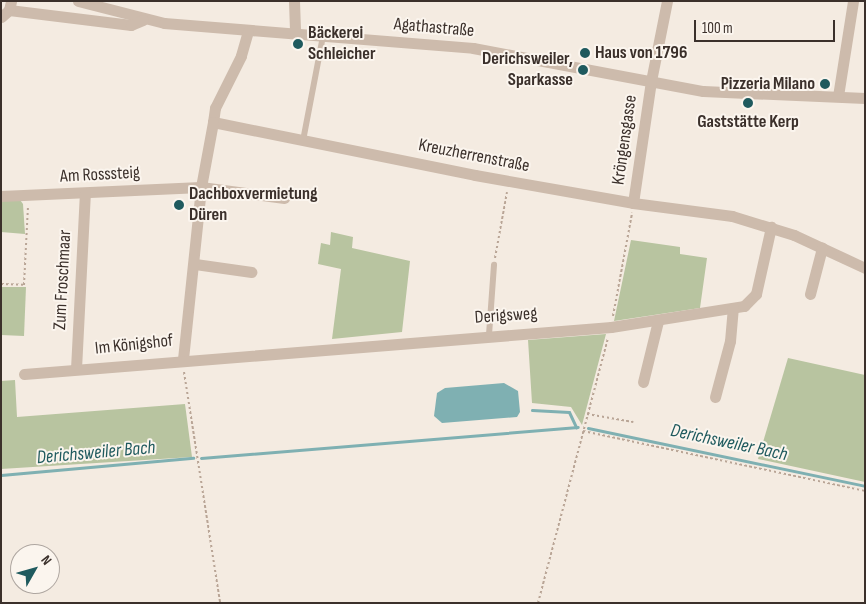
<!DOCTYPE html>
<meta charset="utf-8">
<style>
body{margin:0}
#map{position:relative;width:866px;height:604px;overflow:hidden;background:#f4ebe1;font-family:"Sofia Sans Condensed",sans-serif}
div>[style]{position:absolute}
.green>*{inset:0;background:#b8c4a0}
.water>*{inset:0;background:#7fb0b2}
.stream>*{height:3px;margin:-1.5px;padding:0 1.5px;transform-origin:1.5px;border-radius:1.5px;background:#7fb0b2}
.path>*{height:2px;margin-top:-1px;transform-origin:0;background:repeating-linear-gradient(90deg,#b9a596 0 2.5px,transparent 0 5px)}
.lane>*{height:5.5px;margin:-2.75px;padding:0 2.75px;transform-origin:2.75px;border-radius:2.75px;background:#cdbbac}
.street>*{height:11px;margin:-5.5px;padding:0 5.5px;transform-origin:5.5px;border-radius:5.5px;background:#cdbbac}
.dots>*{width:14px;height:14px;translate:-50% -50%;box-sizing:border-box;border:2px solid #fbf5ee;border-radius:50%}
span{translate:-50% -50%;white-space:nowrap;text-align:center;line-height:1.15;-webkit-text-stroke:4px #fbf5ee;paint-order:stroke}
.street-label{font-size:18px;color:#3b302b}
.poi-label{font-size:18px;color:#3b302b;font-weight:700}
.left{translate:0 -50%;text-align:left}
.right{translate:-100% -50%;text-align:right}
.water-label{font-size:19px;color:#1f5a5e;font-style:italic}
.frame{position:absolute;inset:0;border:2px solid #3b302b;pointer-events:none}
.north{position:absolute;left:10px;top:544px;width:50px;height:50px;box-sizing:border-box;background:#fbf5ee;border:1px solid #aea6a0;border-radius:50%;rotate:52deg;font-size:14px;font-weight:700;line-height:20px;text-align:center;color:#3b302b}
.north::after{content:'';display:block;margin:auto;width:18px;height:22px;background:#1f5a5e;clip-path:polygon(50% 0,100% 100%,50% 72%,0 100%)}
.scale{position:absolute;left:694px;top:20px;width:141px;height:22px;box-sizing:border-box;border:2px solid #3b302b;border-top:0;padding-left:6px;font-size:15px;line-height:18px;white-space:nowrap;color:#3b302b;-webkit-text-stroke:4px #fbf5ee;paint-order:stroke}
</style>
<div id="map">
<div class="green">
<div style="clip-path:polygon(1px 199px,20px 200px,23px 204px,25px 234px,1px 232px)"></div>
<div style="clip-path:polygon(331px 232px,353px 237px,352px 248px,410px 261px,402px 332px,332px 339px,341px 269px,318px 264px,321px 243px,330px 245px)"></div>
<div style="clip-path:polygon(631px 240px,680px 247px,680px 254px,707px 258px,700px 308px,614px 321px)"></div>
<div style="clip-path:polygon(1px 287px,26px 287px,24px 336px,1px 335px)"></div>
<div style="clip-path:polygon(606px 334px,582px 425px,571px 407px,532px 403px,528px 340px)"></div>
<div style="clip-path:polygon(788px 358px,865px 375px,865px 482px,758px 459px)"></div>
<div style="clip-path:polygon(15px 380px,17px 417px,185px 404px,192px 457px,1px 469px,1px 381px)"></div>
</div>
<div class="water">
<div style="clip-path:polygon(504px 383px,518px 391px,520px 412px,517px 417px,442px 423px,434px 416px,437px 393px,445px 388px)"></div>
</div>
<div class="stream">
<div style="left:532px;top:410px;width:37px;rotate:3deg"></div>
<div style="left:569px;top:412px;width:17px;rotate:65deg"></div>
<div style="left:588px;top:428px;width:283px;rotate:11.8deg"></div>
<div style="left:201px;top:458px;width:378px;rotate:-4.7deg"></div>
<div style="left:1px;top:475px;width:193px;rotate:-5.1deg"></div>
</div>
<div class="path">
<div style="left:495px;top:258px;width:67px;rotate:-79.7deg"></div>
<div style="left:1px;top:284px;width:23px;rotate:2deg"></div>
<div style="left:24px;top:285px;width:79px;rotate:-87.1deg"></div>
<div style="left:613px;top:316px;width:105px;rotate:-79.5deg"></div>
<div style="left:184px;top:372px;width:234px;rotate:81.1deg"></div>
<div style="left:587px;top:414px;width:47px;rotate:9.9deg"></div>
<div style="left:583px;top:431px;width:288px;rotate:12deg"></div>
<div style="left:538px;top:603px;width:274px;rotate:-75.2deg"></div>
</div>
<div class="lane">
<div style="left:303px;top:141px;width:107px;rotate:-79.2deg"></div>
<div style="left:489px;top:335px;width:70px;rotate:-85.9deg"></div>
</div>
<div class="street">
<div style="left:78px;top:1px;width:89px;rotate:14.3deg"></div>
<div style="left:164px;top:23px;width:310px;rotate:4.6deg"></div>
<div style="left:473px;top:48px;width:234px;rotate:10.6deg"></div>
<div style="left:703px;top:91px;width:162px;rotate:2.5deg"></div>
<div style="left:294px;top:1px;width:33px;rotate:88deg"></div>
<div style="left:9px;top:10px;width:123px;rotate:7deg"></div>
<div style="left:131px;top:25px;width:13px;rotate:-23deg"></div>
<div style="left:1px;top:17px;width:11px;rotate:-41deg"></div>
<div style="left:9px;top:10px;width:9px;rotate:-77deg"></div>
<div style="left:248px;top:31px;width:26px;rotate:106deg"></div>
<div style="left:241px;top:56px;width:58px;rotate:116.6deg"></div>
<div style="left:215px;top:108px;width:14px;rotate:98deg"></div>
<div style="left:213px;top:122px;width:267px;rotate:11.4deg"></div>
<div style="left:475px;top:175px;width:160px;rotate:10deg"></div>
<div style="left:633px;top:203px;width:100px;rotate:7.5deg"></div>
<div style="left:732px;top:216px;width:65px;rotate:17deg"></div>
<div style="left:794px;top:235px;width:78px;rotate:24.9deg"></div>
<div style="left:838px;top:96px;width:96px;rotate:-81deg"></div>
<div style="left:1px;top:196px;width:200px;rotate:-2.6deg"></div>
<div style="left:201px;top:187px;width:84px;rotate:7.5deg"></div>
<div style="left:633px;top:203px;width:123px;rotate:-81.6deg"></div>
<div style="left:651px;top:81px;width:82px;rotate:-78.7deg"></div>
<div style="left:195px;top:264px;width:57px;rotate:8.1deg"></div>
<div style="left:810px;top:294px;width:48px;rotate:-75.4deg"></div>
<div style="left:183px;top:359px;width:173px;rotate:-84deg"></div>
<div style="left:201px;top:187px;width:66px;rotate:-79.5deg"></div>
<div style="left:76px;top:369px;width:176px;rotate:-87.1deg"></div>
<div style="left:24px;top:374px;width:589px;rotate:-4.58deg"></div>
<div style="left:611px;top:327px;width:135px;rotate:-9deg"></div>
<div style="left:744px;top:306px;width:17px;rotate:-45deg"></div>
<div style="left:756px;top:294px;width:69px;rotate:-77.4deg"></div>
<div style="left:643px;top:382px;width:63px;rotate:-76.2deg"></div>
<div style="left:715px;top:397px;width:58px;rotate:-75deg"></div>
<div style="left:730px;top:341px;width:33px;rotate:-85deg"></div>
</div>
<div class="dots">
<div style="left:298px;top:44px;background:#1f5a5e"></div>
<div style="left:585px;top:53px;background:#1f5a5e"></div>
<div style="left:583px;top:70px;background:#1f5a5e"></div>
<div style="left:825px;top:84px;background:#1f5a5e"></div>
<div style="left:748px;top:103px;background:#1f5a5e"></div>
<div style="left:179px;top:205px;background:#1f5a5e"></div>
</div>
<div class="street-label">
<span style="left:434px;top:28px;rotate:5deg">Agathastraße</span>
<span style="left:625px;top:140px;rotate:-82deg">Kröngensgasse</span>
<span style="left:474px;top:156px;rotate:11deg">Kreuzherrenstraße</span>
<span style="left:100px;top:175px;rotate:-3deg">Am Rosssteig</span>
<span style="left:63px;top:280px;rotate:-87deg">Zum Froschmaar</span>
<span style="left:506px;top:316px;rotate:-4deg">Derigsweg</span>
<span style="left:134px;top:345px;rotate:-6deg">Im Königshof</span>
</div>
<div class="poi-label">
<span class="left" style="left:308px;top:44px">Bäckerei<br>Schleicher</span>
<span class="left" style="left:595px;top:53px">Haus von 1796</span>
<span class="right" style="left:573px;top:70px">Derichsweiler,<br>Sparkasse</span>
<span class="right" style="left:815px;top:84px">Pizzeria Milano</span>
<span style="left:748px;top:122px">Gaststätte Kerp</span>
<span class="left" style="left:189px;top:205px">Dachboxvermietung<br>Düren</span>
</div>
<div class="water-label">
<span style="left:729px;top:443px;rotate:12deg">Derichsweiler Bach</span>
<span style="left:96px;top:453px;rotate:-5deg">Derichsweiler Bach</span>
</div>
<div class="frame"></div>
<div class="north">N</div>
<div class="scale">100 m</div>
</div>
